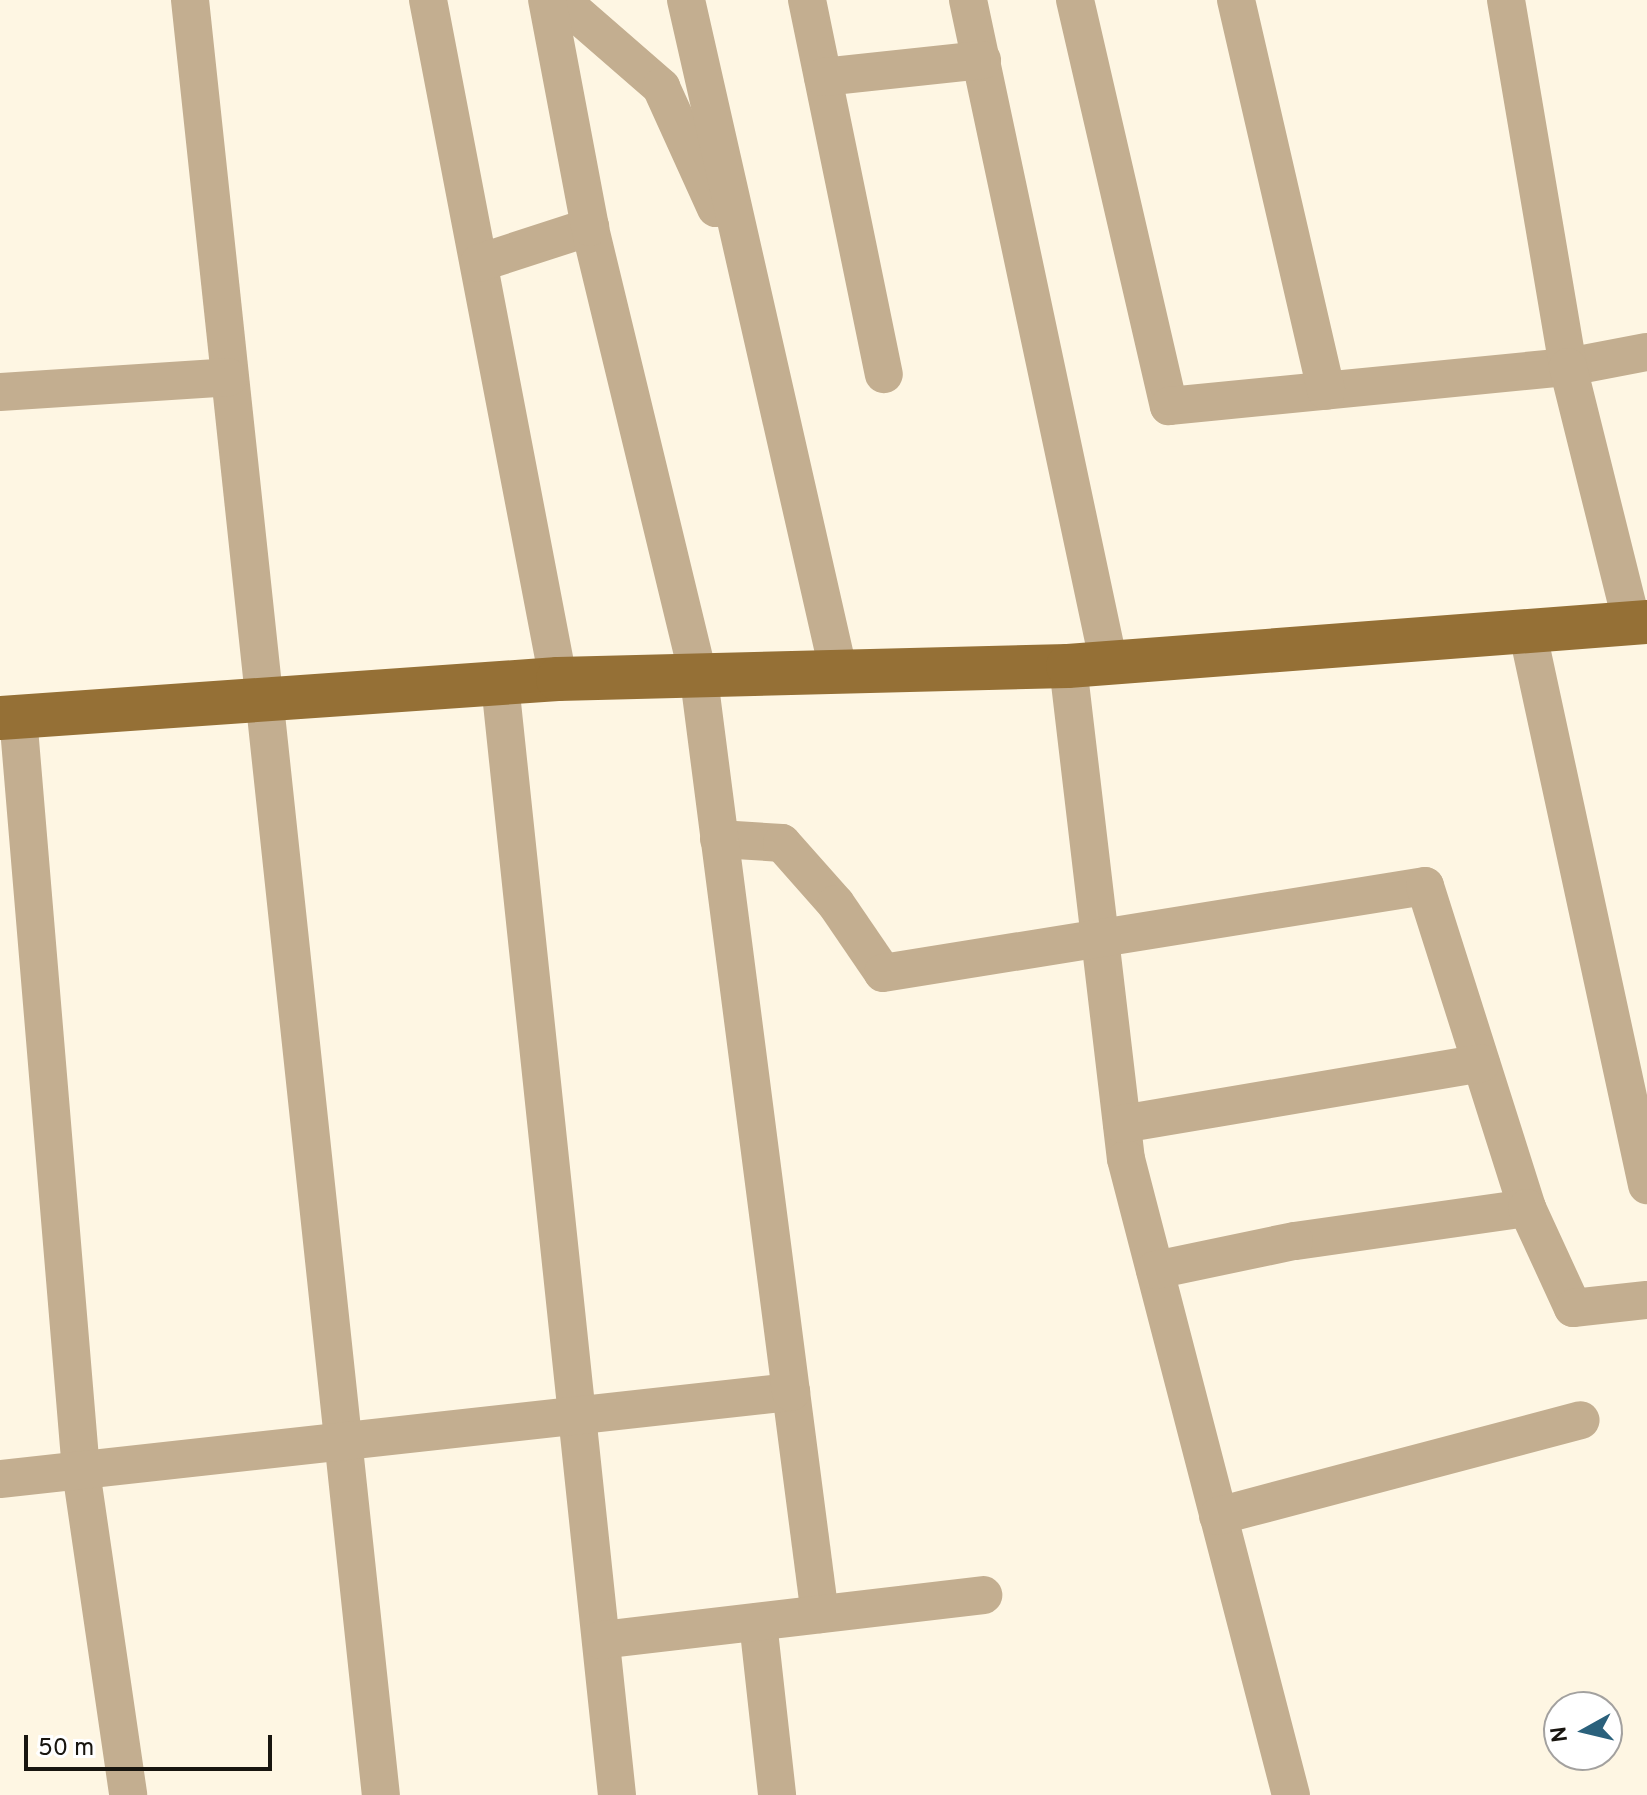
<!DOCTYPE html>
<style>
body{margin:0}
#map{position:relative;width:1647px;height:1795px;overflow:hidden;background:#fef6e3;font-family:Overpass,sans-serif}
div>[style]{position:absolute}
.minor>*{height:38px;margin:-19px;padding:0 19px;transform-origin:19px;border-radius:19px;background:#c3ae90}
.major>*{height:44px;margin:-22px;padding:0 22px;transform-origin:22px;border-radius:22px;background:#957036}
span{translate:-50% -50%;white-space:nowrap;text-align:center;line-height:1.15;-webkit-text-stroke:6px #fff;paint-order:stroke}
.north{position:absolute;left:1543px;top:1691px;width:80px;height:80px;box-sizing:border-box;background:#fff;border:2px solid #a3a19f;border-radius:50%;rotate:262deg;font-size:22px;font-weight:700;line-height:32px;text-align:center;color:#18150f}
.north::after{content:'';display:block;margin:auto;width:28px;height:36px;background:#2a617c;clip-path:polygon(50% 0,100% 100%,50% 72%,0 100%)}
.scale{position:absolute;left:24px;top:1735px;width:248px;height:36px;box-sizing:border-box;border:4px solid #18150f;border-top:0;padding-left:10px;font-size:24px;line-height:28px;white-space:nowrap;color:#18150f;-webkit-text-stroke:6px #fff;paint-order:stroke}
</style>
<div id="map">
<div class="minor">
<div style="left:190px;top:0;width:1805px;rotate:83.93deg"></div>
<div style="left:428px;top:0;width:691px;rotate:79.16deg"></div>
<div style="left:561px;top:0;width:133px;rotate:41deg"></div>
<div style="left:661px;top:87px;width:133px;rotate:65.6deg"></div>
<div style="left:686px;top:0;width:691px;rotate:77.21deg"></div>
<div style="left:807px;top:0;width:382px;rotate:78.4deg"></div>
<div style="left:968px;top:0;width:675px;rotate:78.02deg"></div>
<div style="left:1075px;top:0;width:417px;rotate:77deg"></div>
<div style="left:1169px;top:406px;width:401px;rotate:-5.6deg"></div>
<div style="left:1568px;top:367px;width:80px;rotate:-10.8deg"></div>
<div style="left:1236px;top:0;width:401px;rotate:77deg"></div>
<div style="left:1506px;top:0;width:372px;rotate:80.4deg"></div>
<div style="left:1568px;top:367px;width:265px;rotate:76deg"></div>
<div style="left:823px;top:77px;width:160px;rotate:-6.1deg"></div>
<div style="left:479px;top:263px;width:117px;rotate:-18deg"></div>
<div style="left:0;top:392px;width:229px;rotate:-3.7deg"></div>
<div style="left:1528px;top:634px;width:564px;rotate:77.81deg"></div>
<div style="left:1068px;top:666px;width:496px;rotate:83.3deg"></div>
<div style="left:1126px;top:1159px;width:657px;rotate:75.46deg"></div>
<div style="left:500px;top:684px;width:1117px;rotate:83.99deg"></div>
<div style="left:18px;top:716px;width:758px;rotate:85.23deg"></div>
<div style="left:81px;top:1471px;width:327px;rotate:81.7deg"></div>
<div style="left:719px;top:839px;width:63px;rotate:3.6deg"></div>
<div style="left:782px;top:843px;width:81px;rotate:48.5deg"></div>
<div style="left:836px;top:904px;width:83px;rotate:55.7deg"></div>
<div style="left:883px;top:973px;width:549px;rotate:-9.12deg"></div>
<div style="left:1425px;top:886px;width:338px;rotate:72.4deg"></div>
<div style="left:1527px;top:1208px;width:235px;rotate:171.9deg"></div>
<div style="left:1294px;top:1241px;width:142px;rotate:168.2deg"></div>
<div style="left:1122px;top:1124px;width:364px;rotate:-9.6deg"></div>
<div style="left:1527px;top:1208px;width:110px;rotate:65.3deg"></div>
<div style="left:1573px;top:1308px;width:74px;rotate:-6.2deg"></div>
<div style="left:791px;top:1392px;width:224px;rotate:82.6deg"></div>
<div style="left:0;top:1479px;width:796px;rotate:-6.28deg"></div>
<div style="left:791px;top:1392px;width:719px;rotate:-97.35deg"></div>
<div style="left:699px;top:679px;width:465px;rotate:-103.6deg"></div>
<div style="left:590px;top:227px;width:231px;rotate:-100.7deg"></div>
<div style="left:1218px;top:1516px;width:375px;rotate:-14.8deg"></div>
<div style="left:758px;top:1622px;width:174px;rotate:83.7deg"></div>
<div style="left:601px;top:1640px;width:385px;rotate:-6.7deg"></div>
</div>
<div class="major">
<div style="left:0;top:718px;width:559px;rotate:-4deg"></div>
<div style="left:558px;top:679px;width:510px;rotate:-1.46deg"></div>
<div style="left:1068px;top:666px;width:581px;rotate:-4.35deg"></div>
</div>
<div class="north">N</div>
<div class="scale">50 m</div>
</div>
